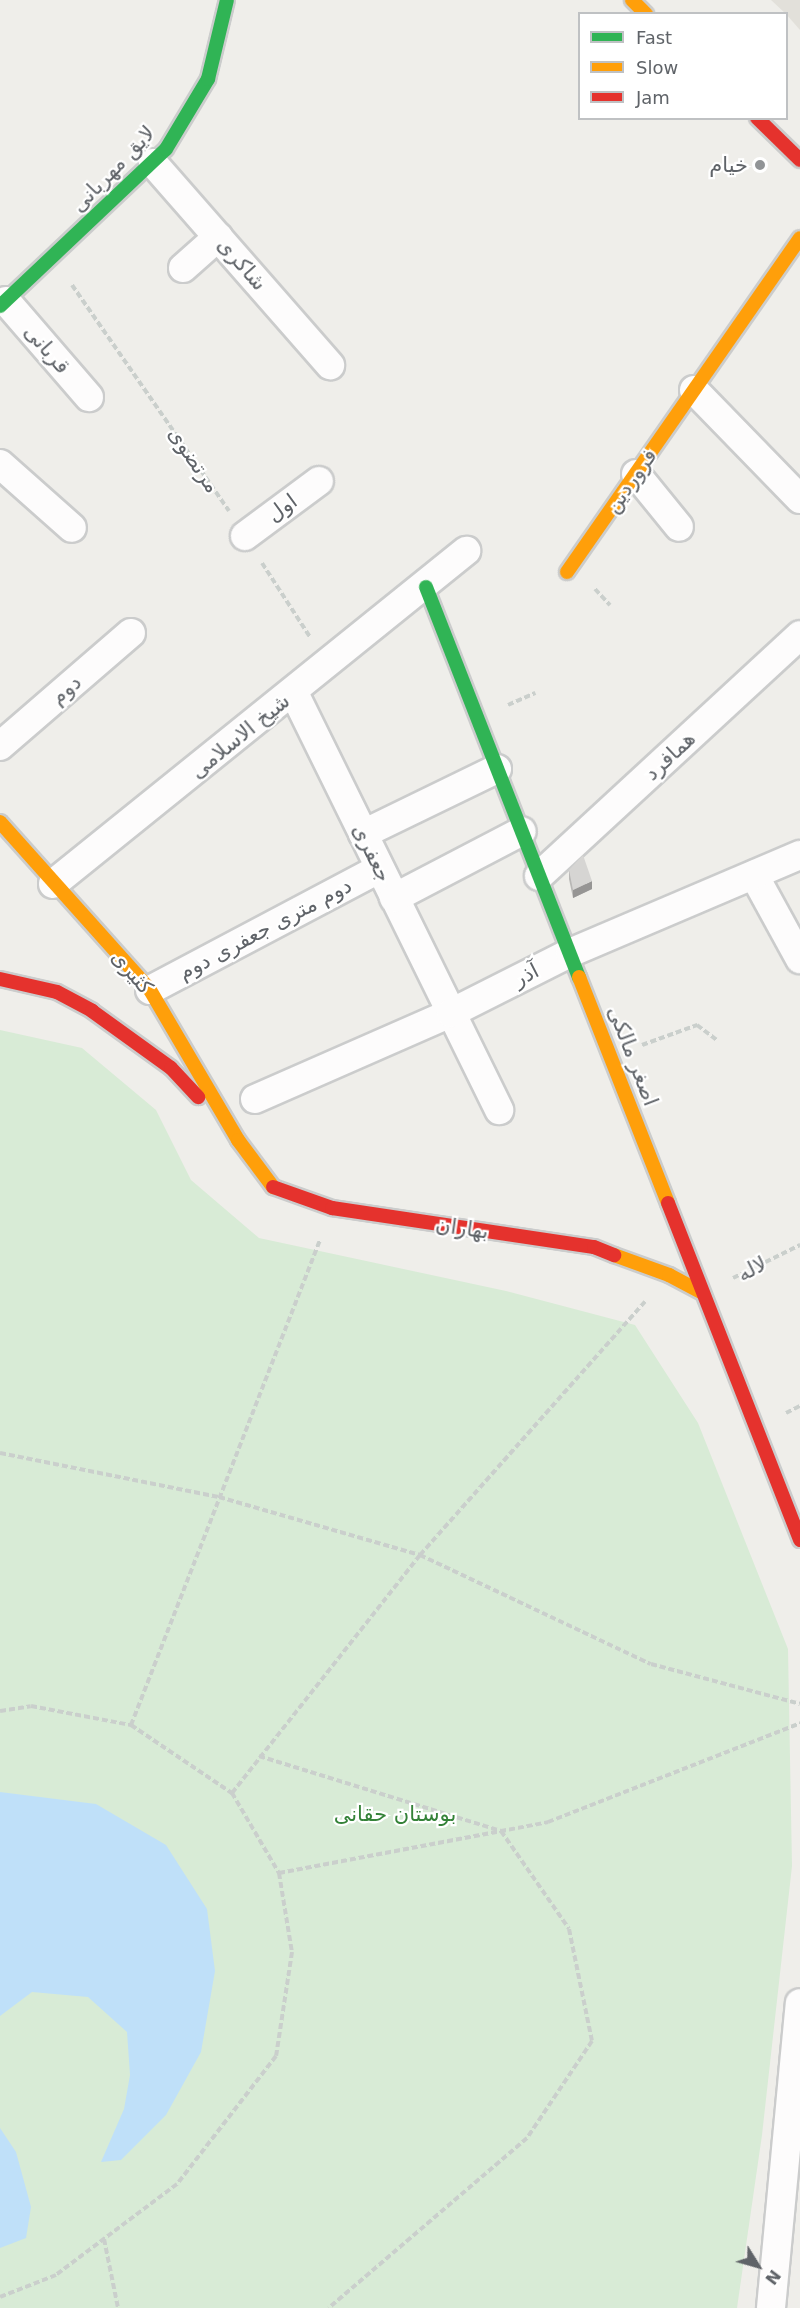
<!DOCTYPE html>
<meta charset="utf-8">
<style>
body{margin:0}
#map{position:relative;width:800px;height:2308px;overflow:hidden;background:#efeeea;font-family:"DejaVu Sans","Noto Sans Arabic",sans-serif}
div>[style]{position:absolute}
.education>*{inset:0;background:#e2e0da}
.green>*{inset:0;background:#d8ebd6}
.water>*{inset:0;background:#bfe0f9}
.path>*{height:4px;margin-top:-2px;transform-origin:0;background:repeating-linear-gradient(90deg,#cacfcc 0 6px,transparent 0 9px)}
.roads{filter:drop-shadow(2px 0 #cbcccc) drop-shadow(-2px 0 #cbcccc) drop-shadow(0 2px #cbcccc) drop-shadow(0 -2px #cbcccc)}
.street>*{height:28px;margin:-14px;padding:0 14px;transform-origin:14px;border-radius:14px;background:#fdfcfc}
.fast>*{height:14px;margin:-7px;padding:0 7px;transform-origin:7px;border-radius:7px;background:#30b455}
.slow>*{height:14px;margin:-7px;padding:0 7px;transform-origin:7px;border-radius:7px;background:#ff9f0a}
.jam>*{height:14px;margin:-7px;padding:0 7px;transform-origin:7px;border-radius:7px;background:#e5322d}
.wall>*{inset:0;background:#b8b7b5}
.shaded-wall>*{inset:0;background:#969594}
.building>*{inset:0;background:#d6d5d3}
.dots>*{width:16px;height:16px;translate:-50% -50%;box-sizing:border-box;border:3px solid #fff;border-radius:50%}
span{translate:-50% -50%;white-space:nowrap;text-align:center;line-height:1.15;-webkit-text-stroke:4.5px #fff;paint-order:stroke}
.poi-label{font-size:21px;color:#5f6368}
.right{translate:-100% -50%;text-align:right}
.street-label{font-size:21px;color:#5f6368}
.park-label{font-size:21px;color:#348238}
.legend{position:absolute;left:578px;top:12px;width:210px;height:108px;box-sizing:border-box;background:#fff;border:2px solid #bfc1c3;margin:0;padding:8px 10px;list-style:none;font-size:18px;color:#5f6368}
.legend li{display:flex;align-items:center;gap:12px;height:30px}
.legend b{width:30px;border:2px solid #bfc1c3}
.north{position:absolute;left:728px;top:2236px;width:60px;height:60px;-webkit-text-stroke:4px #fff;paint-order:stroke;rotate:127deg;font-size:16px;font-weight:700;line-height:24px;text-align:center;color:#5f6368}
.north::after{content:'';display:block;margin:auto;width:21px;height:27px;background:#5f6368;clip-path:polygon(50% 0,100% 100%,50% 72%,0 100%)}
</style>
<div id="map">
<div class="education">
<div style="clip-path:polygon(771px 0,800px 0,800px 30px,786px 14px)"></div>
</div>
<div class="green">
<div style="clip-path:polygon(0 1030px,82px 1048px,156px 1110px,191px 1180px,259px 1238px,506px 1291px,635px 1325px,698px 1423px,788px 1649px,792px 1866px,762px 2135px,737px 2308px,0 2308px)"></div>
</div>
<div class="water">
<div style="clip-path:polygon(0 1792px,96px 1804px,166px 1845px,207px 1909px,215px 1971px,201px 2052px,166px 2115px,121px 2160px,101px 2162px,124px 2109px,130px 2075px,127px 2032px,88px 1997px,32px 1992px,0 2016px)"></div>
<div style="clip-path:polygon(0 2128px,16px 2152px,31px 2207px,26px 2238px,0 2248px)"></div>
</div>
<div class="path">
<div style="left:72px;top:285px;width:275px;rotate:55.2deg"></div>
<div style="left:262px;top:563px;width:88px;rotate:57deg"></div>
<div style="left:595px;top:589px;width:22px;rotate:47deg"></div>
<div style="left:508px;top:705px;width:30px;rotate:-24deg"></div>
<div style="left:642px;top:1045px;width:59px;rotate:-20deg"></div>
<div style="left:697px;top:1025px;width:25px;rotate:37deg"></div>
<div style="left:733px;top:1278px;width:75px;rotate:-26.2deg"></div>
<div style="left:786px;top:1413px;width:16px;rotate:-27deg"></div>
<div style="left:0;top:1453px;width:223px;rotate:11.4deg"></div>
<div style="left:219px;top:1497px;width:209px;rotate:16.1deg"></div>
<div style="left:420px;top:1555px;width:255px;rotate:25.3deg"></div>
<div style="left:651px;top:1664px;width:154px;rotate:15deg"></div>
<div style="left:0;top:1711px;width:31px;rotate:-9deg"></div>
<div style="left:31px;top:1706px;width:102px;rotate:10.8deg"></div>
<div style="left:131px;top:1725px;width:122px;rotate:34deg"></div>
<div style="left:232px;top:1793px;width:93px;rotate:59.6deg"></div>
<div style="left:279px;top:1873px;width:80px;rotate:80.7deg"></div>
<div style="left:292px;top:1952px;width:105px;rotate:98.7deg"></div>
<div style="left:276px;top:2056px;width:162px;rotate:127.7deg"></div>
<div style="left:177px;top:2184px;width:151px;rotate:143.1deg"></div>
<div style="left:56px;top:2275px;width:60px;rotate:158.6deg"></div>
<div style="left:131px;top:1725px;width:521px;rotate:-68.71deg"></div>
<div style="left:259px;top:1756px;width:253px;rotate:17.2deg"></div>
<div style="left:501px;top:1831px;width:119px;rotate:55.2deg"></div>
<div style="left:569px;top:1929px;width:114px;rotate:78.4deg"></div>
<div style="left:592px;top:2041px;width:117px;rotate:123.8deg"></div>
<div style="left:527px;top:2138px;width:261px;rotate:139.4deg"></div>
<div style="left:232px;top:1793px;width:303px;rotate:-51.7deg"></div>
<div style="left:420px;top:1555px;width:339px;rotate:-48.4deg"></div>
<div style="left:279px;top:1873px;width:274px;rotate:-10.7deg"></div>
<div style="left:548px;top:1822px;width:271px;rotate:-21.4deg"></div>
<div style="left:104px;top:2239px;width:70px;rotate:78.5deg"></div>
</div>
<div class="roads">
<div class="street">
<div style="left:153px;top:163px;width:269px;rotate:48.8deg"></div>
<div style="left:183px;top:268px;width:47px;rotate:-41.5deg"></div>
<div style="left:6px;top:301px;width:127px;rotate:49.2deg"></div>
<div style="left:694px;top:390px;width:152px;rotate:45.8deg"></div>
<div style="left:0;top:464px;width:96px;rotate:41.6deg"></div>
<div style="left:636px;top:474px;width:68px;rotate:50.9deg"></div>
<div style="left:245px;top:536px;width:92px;rotate:-36.6deg"></div>
<div style="left:294px;top:693px;width:465px;rotate:63.8deg"></div>
<div style="left:0;top:746px;width:173px;rotate:-40.8deg"></div>
<div style="left:363px;top:834px;width:149px;rotate:-25.9deg"></div>
<div style="left:754px;top:875px;width:96px;rotate:61.3deg"></div>
<div style="left:539px;top:876px;width:355px;rotate:-42.7deg"></div>
<div style="left:53px;top:884px;width:531px;rotate:-38.88deg"></div>
<div style="left:394px;top:898px;width:144px;rotate:-27.6deg"></div>
<div style="left:150px;top:990px;width:259px;rotate:-27.9deg"></div>
<div style="left:255px;top:1099px;width:214px;rotate:-23.7deg"></div>
<div style="left:451px;top:1013px;width:133px;rotate:-26.8deg"></div>
<div style="left:570px;top:953px;width:250px;rotate:-23.1deg"></div>
<div style="left:771px;top:2308px;width:306px;rotate:-84.6deg"></div>
</div>
<div class="fast">
<div style="left:0;top:306px;width:228px;rotate:-43.4deg"></div>
<div style="left:166px;top:149px;width:82px;rotate:-59deg"></div>
<div style="left:208px;top:79px;width:81px;rotate:-76.5deg"></div>
<div style="left:426px;top:587px;width:419px;rotate:68.6deg"></div>
</div>
<div class="slow">
<div style="left:632px;top:0;width:20px;rotate:45deg"></div>
<div style="left:567px;top:572px;width:407px;rotate:-55.1deg"></div>
<div style="left:0;top:822px;width:225px;rotate:48.2deg"></div>
<div style="left:150px;top:990px;width:174px;rotate:59.6deg"></div>
<div style="left:238px;top:1140px;width:59px;rotate:53.3deg"></div>
<div style="left:579px;top:977px;width:243px;rotate:68.5deg"></div>
<div style="left:614px;top:1255px;width:59px;rotate:20deg"></div>
<div style="left:669px;top:1275px;width:38px;rotate:28deg"></div>
</div>
<div class="jam">
<div style="left:757px;top:118px;width:60px;rotate:44.3deg"></div>
<div style="left:0;top:979px;width:58px;rotate:12.8deg"></div>
<div style="left:57px;top:992px;width:40px;rotate:28deg"></div>
<div style="left:92px;top:1011px;width:97px;rotate:35.8deg"></div>
<div style="left:171px;top:1068px;width:40px;rotate:47deg"></div>
<div style="left:273px;top:1187px;width:63px;rotate:19.6deg"></div>
<div style="left:332px;top:1208px;width:265px;rotate:8.5deg"></div>
<div style="left:594px;top:1247px;width:22px;rotate:22deg"></div>
<div style="left:668px;top:1203px;width:362px;rotate:68.6deg"></div>
</div>
</div>
<div class="wall">
<div style="clip-path:polygon(569px 870px,592px 889px,573px 898px,569px 879px)"></div>
</div>
<div class="shaded-wall">
<div style="clip-path:polygon(592px 881px,592px 889px,573px 898px,573px 890px)"></div>
</div>
<div class="building">
<div style="clip-path:polygon(583px 855px,592px 881px,573px 890px,569px 870px)"></div>
</div>
<div class="dots">
<div style="left:760px;top:165px;background:#919496"></div>
</div>
<div class="poi-label">
<span class="right" style="left:748px;top:165px">خیام</span>
</div>
<div class="street-label">
<span style="left:113px;top:169px;rotate:-46deg">لایق مهربانی</span>
<span style="left:242px;top:264px;rotate:49deg">شاکری</span>
<span style="left:47px;top:349px;rotate:49deg">قربانی</span>
<span style="left:194px;top:460px;rotate:56deg">مرتضوی</span>
<span style="left:631px;top:481px;rotate:-55deg">فروردین</span>
<span style="left:282px;top:508px;rotate:-36deg">اول</span>
<span style="left:66px;top:690px;rotate:-41deg">دوم</span>
<span style="left:240px;top:736px;rotate:-39deg">شیخ الاسلامی</span>
<span style="left:670px;top:756px;rotate:-43deg">همافرد</span>
<span style="left:372px;top:853px;rotate:64deg">جعفری</span>
<span style="left:265px;top:929px;rotate:-28deg">دوم متری جعفری دوم</span>
<span style="left:132px;top:972px;rotate:49deg">کثیری</span>
<span style="left:526px;top:975px;rotate:-27deg">آذر</span>
<span style="left:633px;top:1056px;rotate:69deg">اصغر مالکی</span>
<span style="left:462px;top:1228px;rotate:8deg">بهاران</span>
<span style="left:752px;top:1269px;rotate:-27deg">لاله</span>
</div>
<div class="park-label">
<span style="left:395px;top:1814px">بوستان حقانی</span>
</div>
<ul class="legend">
<li><b style="height:8px;background:#30b455"></b>Fast</li>
<li><b style="height:8px;background:#ff9f0a"></b>Slow</li>
<li><b style="height:8px;background:#e5322d"></b>Jam</li>
</ul>
<div class="north">N</div>
</div>
